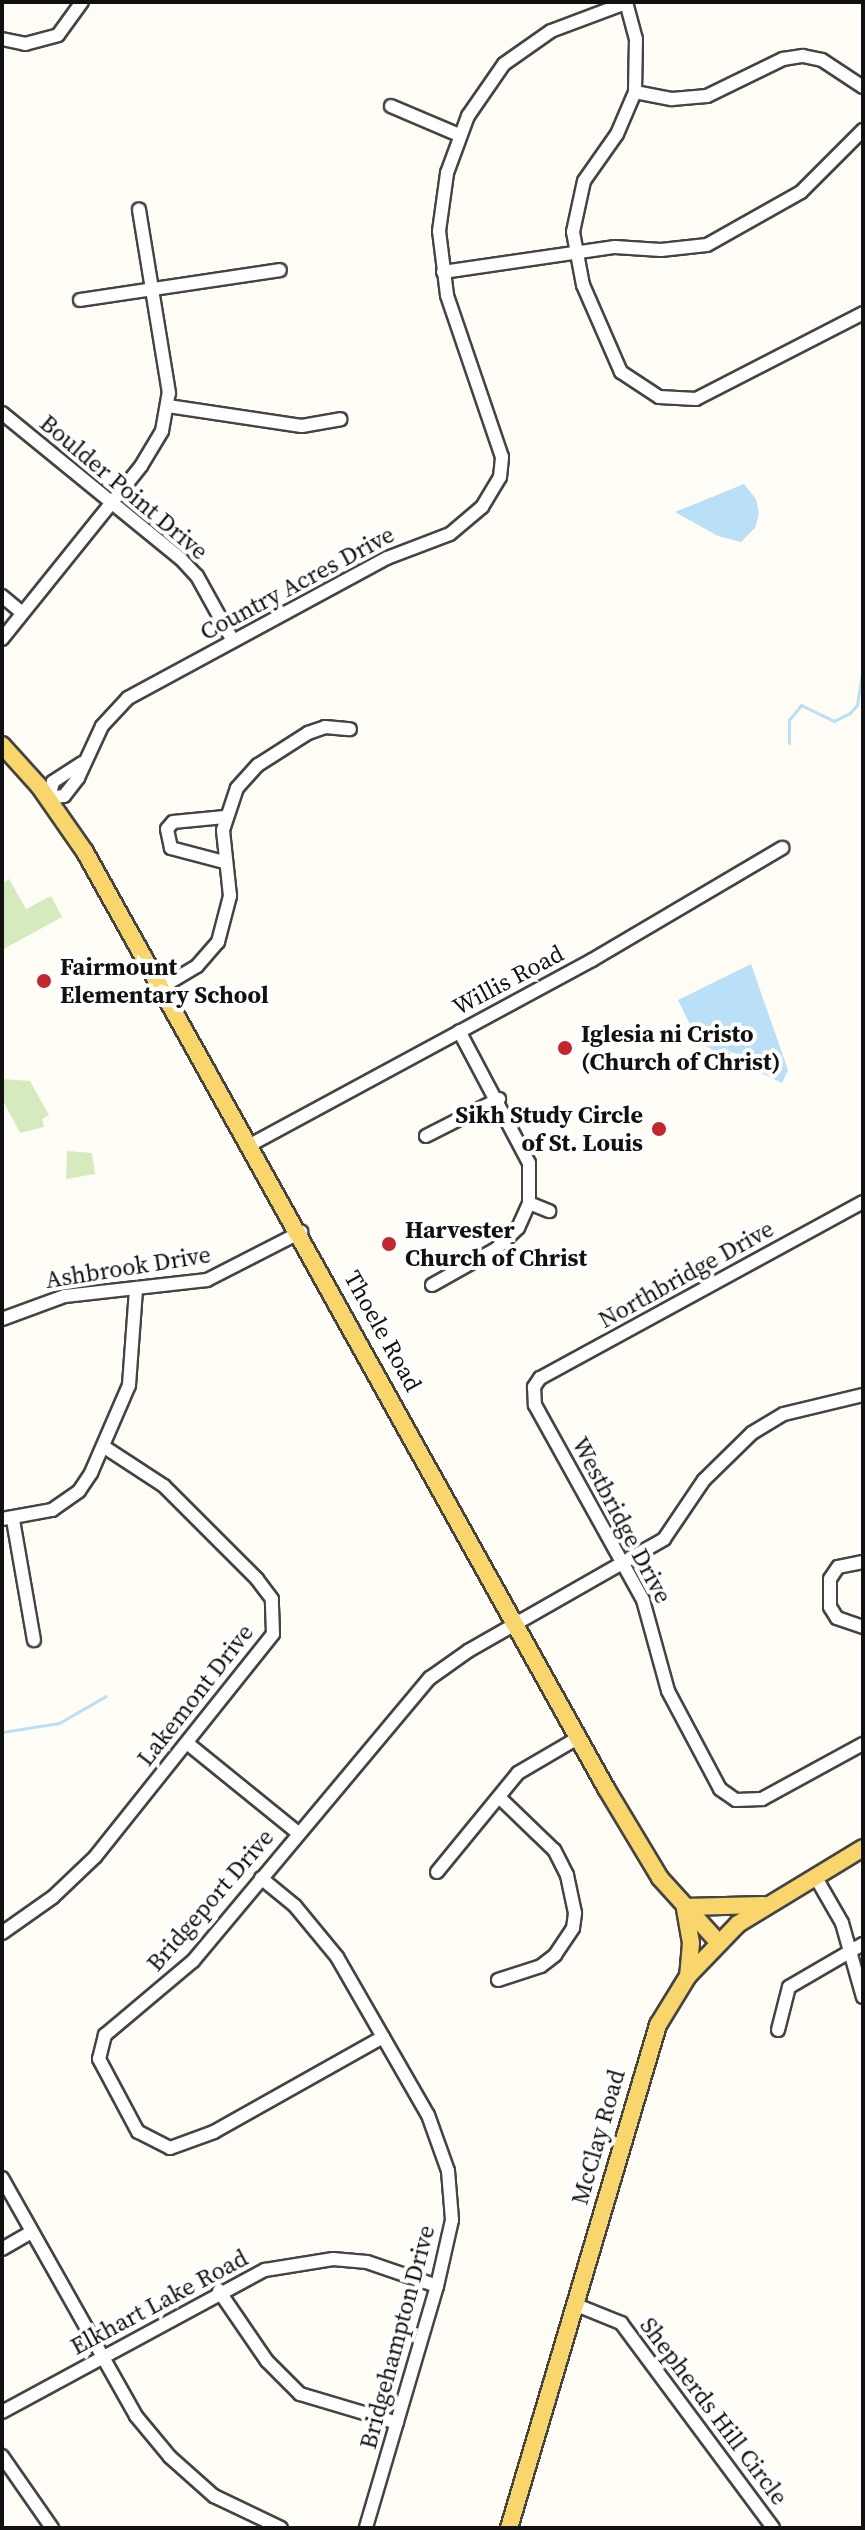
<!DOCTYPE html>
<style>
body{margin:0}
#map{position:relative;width:865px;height:2530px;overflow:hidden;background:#fffdf5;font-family:"Source Serif 4",serif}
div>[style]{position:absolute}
.green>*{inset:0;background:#d5ebbd}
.water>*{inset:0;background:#b9e0f7}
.stream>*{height:3px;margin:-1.5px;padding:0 1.5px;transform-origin:1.5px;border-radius:1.5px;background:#b9e0f7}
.roads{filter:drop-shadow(2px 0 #444) drop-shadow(-2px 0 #444) drop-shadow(0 2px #444) drop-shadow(0 -2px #444)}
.minor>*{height:12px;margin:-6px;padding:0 6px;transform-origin:6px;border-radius:6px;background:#fff}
.major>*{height:16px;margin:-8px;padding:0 8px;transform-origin:8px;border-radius:8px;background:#f9d66b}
.dots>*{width:22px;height:22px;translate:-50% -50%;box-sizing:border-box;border:4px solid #fff;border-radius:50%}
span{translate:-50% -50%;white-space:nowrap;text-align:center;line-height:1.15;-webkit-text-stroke:8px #fff;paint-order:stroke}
.street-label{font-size:24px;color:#111}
.poi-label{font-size:24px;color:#111;font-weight:700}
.left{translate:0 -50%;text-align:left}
.right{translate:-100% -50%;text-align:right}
.frame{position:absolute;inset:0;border:4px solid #111;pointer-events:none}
</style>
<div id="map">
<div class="green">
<div style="clip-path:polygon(9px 879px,26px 909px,51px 896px,62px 917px,2px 950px,2px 883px)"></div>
<div style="clip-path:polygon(2px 1079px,30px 1081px,49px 1115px,42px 1119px,44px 1127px,20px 1133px,2px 1099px)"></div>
<div style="clip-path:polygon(67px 1151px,92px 1153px,95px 1174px,66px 1179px)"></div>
</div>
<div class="water">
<div style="clip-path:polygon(744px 484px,756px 499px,759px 514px,755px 528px,741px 542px,718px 536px,675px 512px)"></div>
<div style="clip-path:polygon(751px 964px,788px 1070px,782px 1083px,699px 1043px,678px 1000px)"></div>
</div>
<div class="stream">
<div style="left:789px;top:743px;width:23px;rotate:-90deg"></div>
<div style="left:789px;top:720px;width:19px;rotate:-51deg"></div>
<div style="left:801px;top:705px;width:37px;rotate:26deg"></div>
<div style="left:834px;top:721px;width:18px;rotate:-27deg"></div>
<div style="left:850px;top:713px;width:11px;rotate:-49deg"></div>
<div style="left:857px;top:705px;width:37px;rotate:-81deg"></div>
<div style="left:2px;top:1732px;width:58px;rotate:-9deg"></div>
<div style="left:59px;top:1723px;width:54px;rotate:-29.9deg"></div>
</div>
<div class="roads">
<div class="minor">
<div style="left:626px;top:2px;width:38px;rotate:75deg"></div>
<div style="left:636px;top:39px;width:53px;rotate:91.1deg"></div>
<div style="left:635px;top:92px;width:46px;rotate:113.2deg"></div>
<div style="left:617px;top:134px;width:57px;rotate:125.1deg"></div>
<div style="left:584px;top:181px;width:52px;rotate:102.2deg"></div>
<div style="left:573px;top:232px;width:54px;rotate:79.3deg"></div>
<div style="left:583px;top:285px;width:95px;rotate:66.4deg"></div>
<div style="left:621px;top:372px;width:45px;rotate:33.3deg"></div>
<div style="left:659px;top:397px;width:37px;rotate:3deg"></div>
<div style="left:696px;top:399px;width:188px;rotate:-27.2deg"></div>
<div style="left:2px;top:39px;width:24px;rotate:12deg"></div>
<div style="left:25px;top:44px;width:34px;rotate:-15deg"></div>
<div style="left:58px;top:35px;width:41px;rotate:-54deg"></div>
<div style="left:635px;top:92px;width:38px;rotate:11deg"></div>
<div style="left:672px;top:99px;width:35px;rotate:-5deg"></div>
<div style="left:707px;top:96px;width:85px;rotate:-26deg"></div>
<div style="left:783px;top:59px;width:20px;rotate:-9deg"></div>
<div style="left:803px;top:56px;width:19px;rotate:12deg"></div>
<div style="left:822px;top:60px;width:49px;rotate:33.4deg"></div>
<div style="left:391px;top:106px;width:74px;rotate:23.1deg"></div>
<div style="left:443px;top:272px;width:174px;rotate:-8.3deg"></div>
<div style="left:615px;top:247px;width:46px;rotate:3.7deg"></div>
<div style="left:661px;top:250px;width:46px;rotate:-6.2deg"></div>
<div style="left:707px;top:245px;width:108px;rotate:-29.4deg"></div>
<div style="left:801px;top:192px;width:88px;rotate:-45deg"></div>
<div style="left:80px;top:300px;width:202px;rotate:-8.5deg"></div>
<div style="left:168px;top:406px;width:135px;rotate:8.5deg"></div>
<div style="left:302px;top:426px;width:39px;rotate:-10deg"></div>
<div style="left:2px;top:413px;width:231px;rotate:39.2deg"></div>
<div style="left:181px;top:559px;width:23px;rotate:47deg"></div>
<div style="left:197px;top:576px;width:74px;rotate:61deg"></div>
<div style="left:2px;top:596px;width:26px;rotate:40deg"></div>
<div style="left:2px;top:639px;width:222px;rotate:-51.2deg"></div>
<div style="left:141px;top:466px;width:41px;rotate:-59deg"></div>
<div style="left:162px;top:431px;width:39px;rotate:-80deg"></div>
<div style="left:169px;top:393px;width:186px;rotate:-99.3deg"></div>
<div style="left:82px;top:763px;width:35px;rotate:147deg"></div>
<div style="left:53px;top:782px;width:16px;rotate:104deg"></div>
<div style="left:49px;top:798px;width:15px;rotate:-8deg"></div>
<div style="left:64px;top:796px;width:23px;rotate:-52deg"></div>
<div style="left:78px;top:778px;width:57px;rotate:-65.2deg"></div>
<div style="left:102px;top:726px;width:38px;rotate:-47deg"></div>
<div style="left:128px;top:698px;width:294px;rotate:-28.4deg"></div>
<div style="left:387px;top:558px;width:67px;rotate:-20.9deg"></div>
<div style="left:450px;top:534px;width:42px;rotate:-40.2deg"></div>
<div style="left:482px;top:507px;width:35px;rotate:-59deg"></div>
<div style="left:500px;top:477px;width:20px;rotate:-84deg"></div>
<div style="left:502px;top:457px;width:171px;rotate:-108.8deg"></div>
<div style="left:447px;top:295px;width:64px;rotate:-97.1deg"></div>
<div style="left:439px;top:231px;width:59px;rotate:-82.1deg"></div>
<div style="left:447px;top:173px;width:61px;rotate:-69.8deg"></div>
<div style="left:468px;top:116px;width:63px;rotate:-55.3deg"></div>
<div style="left:504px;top:64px;width:57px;rotate:-35.1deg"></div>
<div style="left:551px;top:31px;width:80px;rotate:-20.5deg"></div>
<div style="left:224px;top:862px;width:55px;rotate:-165.2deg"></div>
<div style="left:171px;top:848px;width:19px;rotate:-102deg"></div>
<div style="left:167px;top:829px;width:9px;rotate:-49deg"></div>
<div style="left:173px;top:822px;width:52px;rotate:-5.5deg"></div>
<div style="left:160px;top:988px;width:43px;rotate:-30.7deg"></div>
<div style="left:197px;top:966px;width:32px;rotate:-49deg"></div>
<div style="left:218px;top:942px;width:48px;rotate:-75.4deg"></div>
<div style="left:230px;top:896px;width:66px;rotate:-96.1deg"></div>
<div style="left:223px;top:830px;width:44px;rotate:-71.6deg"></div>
<div style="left:237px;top:788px;width:31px;rotate:-48deg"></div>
<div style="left:258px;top:765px;width:59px;rotate:-32.6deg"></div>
<div style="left:308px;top:733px;width:18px;rotate:-19deg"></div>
<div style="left:325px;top:727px;width:25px;rotate:5deg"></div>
<div style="left:426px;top:1136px;width:82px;rotate:-26.9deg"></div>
<div style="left:250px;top:1145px;width:389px;rotate:-28.4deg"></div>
<div style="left:592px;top:960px;width:221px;rotate:-30.5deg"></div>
<div style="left:863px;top:1202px;width:368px;rotate:151.4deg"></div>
<div style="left:540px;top:1378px;width:11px;rotate:124deg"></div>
<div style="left:534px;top:1387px;width:18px;rotate:87deg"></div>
<div style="left:535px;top:1405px;width:223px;rotate:61deg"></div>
<div style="left:643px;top:1600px;width:94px;rotate:74.6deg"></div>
<div style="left:668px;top:1691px;width:111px;rotate:62deg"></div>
<div style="left:720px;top:1789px;width:19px;rotate:35deg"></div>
<div style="left:736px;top:1800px;width:26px;rotate:-2deg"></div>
<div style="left:762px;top:1799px;width:115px;rotate:-28.6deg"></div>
<div style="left:529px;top:1203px;width:22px;rotate:22deg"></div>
<div style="left:432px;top:1285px;width:73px;rotate:-29.4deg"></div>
<div style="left:496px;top:1249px;width:30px;rotate:-44deg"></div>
<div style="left:518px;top:1228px;width:27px;rotate:-66deg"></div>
<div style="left:529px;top:1203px;width:40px;rotate:-90deg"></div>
<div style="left:529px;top:1163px;width:149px;rotate:-117.9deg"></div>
<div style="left:2px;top:1319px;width:67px;rotate:-20.1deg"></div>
<div style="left:65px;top:1296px;width:143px;rotate:-6.4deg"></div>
<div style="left:207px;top:1280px;width:106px;rotate:-27.1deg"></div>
<div style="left:2px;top:1519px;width:51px;rotate:-10.2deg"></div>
<div style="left:52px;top:1510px;width:33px;rotate:-35deg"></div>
<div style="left:79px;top:1491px;width:22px;rotate:-56deg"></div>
<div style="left:91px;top:1473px;width:96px;rotate:-66.6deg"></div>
<div style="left:129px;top:1385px;width:95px;rotate:-85.8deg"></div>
<div style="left:13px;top:1520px;width:122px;rotate:80.1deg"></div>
<div style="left:863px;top:1562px;width:25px;rotate:169deg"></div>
<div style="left:838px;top:1567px;width:14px;rotate:124deg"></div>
<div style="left:830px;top:1579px;width:28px;rotate:90deg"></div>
<div style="left:830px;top:1607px;width:13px;rotate:58deg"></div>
<div style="left:837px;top:1618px;width:28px;rotate:19deg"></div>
<div style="left:187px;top:1743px;width:143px;rotate:39deg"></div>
<div style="left:437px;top:1872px;width:128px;rotate:-50.7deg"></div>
<div style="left:518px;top:1773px;width:69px;rotate:-30.3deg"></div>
<div style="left:815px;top:1876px;width:54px;rotate:60.1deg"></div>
<div style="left:842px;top:1923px;width:77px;rotate:74.2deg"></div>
<div style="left:261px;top:1878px;width:44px;rotate:39.5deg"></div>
<div style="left:295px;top:1906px;width:66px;rotate:50.5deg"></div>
<div style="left:337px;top:1957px;width:182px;rotate:60.1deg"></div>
<div style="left:428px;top:2115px;width:59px;rotate:70.3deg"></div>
<div style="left:448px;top:2171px;width:49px;rotate:85.3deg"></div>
<div style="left:452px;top:2220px;width:68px;rotate:102.8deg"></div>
<div style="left:437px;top:2286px;width:252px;rotate:106.4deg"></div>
<div style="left:2px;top:1933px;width:62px;rotate:-35.2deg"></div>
<div style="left:53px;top:1897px;width:58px;rotate:-43.6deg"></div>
<div style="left:95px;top:1857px;width:285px;rotate:-51.4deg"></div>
<div style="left:273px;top:1634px;width:35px;rotate:-92deg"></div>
<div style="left:272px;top:1599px;width:25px;rotate:-127deg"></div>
<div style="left:257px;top:1579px;width:132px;rotate:-135deg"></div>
<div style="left:164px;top:1486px;width:69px;rotate:-146.8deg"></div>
<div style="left:498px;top:1980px;width:45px;rotate:-18deg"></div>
<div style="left:541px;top:1966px;width:18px;rotate:-38deg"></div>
<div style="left:555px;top:1955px;width:32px;rotate:-56deg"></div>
<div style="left:573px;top:1928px;width:15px;rotate:-82deg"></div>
<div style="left:575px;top:1913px;width:39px;rotate:-102deg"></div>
<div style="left:567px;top:1875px;width:28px;rotate:-117deg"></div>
<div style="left:554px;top:1850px;width:76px;rotate:-136.1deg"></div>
<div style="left:778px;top:2030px;width:44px;rotate:-75.7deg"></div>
<div style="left:789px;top:1987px;width:86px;rotate:-30.2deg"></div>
<div style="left:383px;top:2037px;width:194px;rotate:150.7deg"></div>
<div style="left:214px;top:2132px;width:47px;rotate:160deg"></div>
<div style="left:170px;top:2148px;width:36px;rotate:-153deg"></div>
<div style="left:138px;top:2132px;width:83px;rotate:-118.1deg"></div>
<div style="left:99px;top:2059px;width:25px;rotate:-76deg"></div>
<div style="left:105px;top:2035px;width:115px;rotate:-40.1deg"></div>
<div style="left:193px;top:1961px;width:369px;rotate:-50.1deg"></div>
<div style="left:430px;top:1678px;width:47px;rotate:-35.4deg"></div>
<div style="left:468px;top:1651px;width:226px;rotate:-29.7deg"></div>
<div style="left:664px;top:1539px;width:71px;rotate:-55.9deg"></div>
<div style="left:704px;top:1480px;width:67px;rotate:-44.4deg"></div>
<div style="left:752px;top:1433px;width:37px;rotate:-31deg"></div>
<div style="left:784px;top:1414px;width:81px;rotate:-13.5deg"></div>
<div style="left:2px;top:2178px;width:273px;rotate:60.6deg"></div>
<div style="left:136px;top:2416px;width:53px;rotate:50.3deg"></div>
<div style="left:170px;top:2457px;width:59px;rotate:41.6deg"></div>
<div style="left:214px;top:2496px;width:74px;rotate:25.5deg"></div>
<div style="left:2px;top:2249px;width:34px;rotate:-30deg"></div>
<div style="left:219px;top:2291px;width:85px;rotate:55.6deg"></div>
<div style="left:267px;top:2361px;width:47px;rotate:45deg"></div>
<div style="left:300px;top:2394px;width:101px;rotate:16.6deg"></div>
<div style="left:574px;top:2304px;width:51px;rotate:22deg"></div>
<div style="left:621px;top:2323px;width:255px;rotate:53.4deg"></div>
<div style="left:2px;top:2412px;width:299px;rotate:-28.4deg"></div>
<div style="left:265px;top:2270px;width:69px;rotate:-9.2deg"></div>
<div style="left:333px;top:2259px;width:34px;rotate:5deg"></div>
<div style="left:367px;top:2262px;width:74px;rotate:18.9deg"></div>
<div style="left:2px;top:2456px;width:88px;rotate:55.2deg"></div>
</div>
<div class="major">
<div style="left:2px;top:745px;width:55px;rotate:47.9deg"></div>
<div style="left:39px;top:786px;width:80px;rotate:55.1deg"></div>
<div style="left:85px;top:852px;width:1071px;rotate:60.9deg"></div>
<div style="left:606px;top:1788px;width:105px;rotate:59deg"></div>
<div style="left:660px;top:1878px;width:86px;rotate:47.8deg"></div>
<div style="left:685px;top:1907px;width:79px;rotate:-1.5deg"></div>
<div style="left:685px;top:1909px;width:35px;rotate:80deg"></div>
<div style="left:691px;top:1943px;width:33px;rotate:95deg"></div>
<div style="left:509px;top:2528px;width:525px;rotate:-73.5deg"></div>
<div style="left:658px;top:2025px;width:57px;rotate:-58.5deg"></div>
<div style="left:688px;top:1976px;width:72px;rotate:-46.1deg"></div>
<div style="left:738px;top:1924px;width:146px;rotate:-31.3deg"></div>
</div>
</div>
<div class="dots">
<div style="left:44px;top:981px;background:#c4262e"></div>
<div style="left:565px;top:1048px;background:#c4262e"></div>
<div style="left:659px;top:1129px;background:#c4262e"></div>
<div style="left:389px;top:1244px;background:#c4262e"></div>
</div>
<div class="street-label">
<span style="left:124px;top:487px;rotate:40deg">Boulder Point Drive</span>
<span style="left:297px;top:583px;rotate:-28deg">Country Acres Drive</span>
<span style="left:508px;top:980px;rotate:-28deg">Willis Road</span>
<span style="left:128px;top:1267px;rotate:-9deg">Ashbrook Drive</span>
<span style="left:686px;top:1274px;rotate:-29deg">Northbridge Drive</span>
<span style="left:383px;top:1331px;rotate:61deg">Thoele Road</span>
<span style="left:622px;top:1520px;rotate:62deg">Westbridge Drive</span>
<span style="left:195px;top:1695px;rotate:-52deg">Lakemont Drive</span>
<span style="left:210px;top:1900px;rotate:-49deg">Bridgeport Drive</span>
<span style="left:598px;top:2137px;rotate:-74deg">McClay Road</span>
<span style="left:159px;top:2302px;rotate:-28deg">Elkhart Lake Road</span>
<span style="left:397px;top:2337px;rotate:-75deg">Bridgehampton Drive</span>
<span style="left:714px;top:2411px;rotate:53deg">Shepherds Hill Circle</span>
</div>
<div class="poi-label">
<span class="left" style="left:60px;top:981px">Fairmount<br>Elementary School</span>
<span class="left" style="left:581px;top:1048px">Iglesia ni Cristo<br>(Church of Christ)</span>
<span class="right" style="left:643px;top:1129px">Sikh Study Circle<br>of St. Louis</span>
<span class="left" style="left:405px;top:1244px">Harvester<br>Church of Christ</span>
</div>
<div class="frame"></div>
</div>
